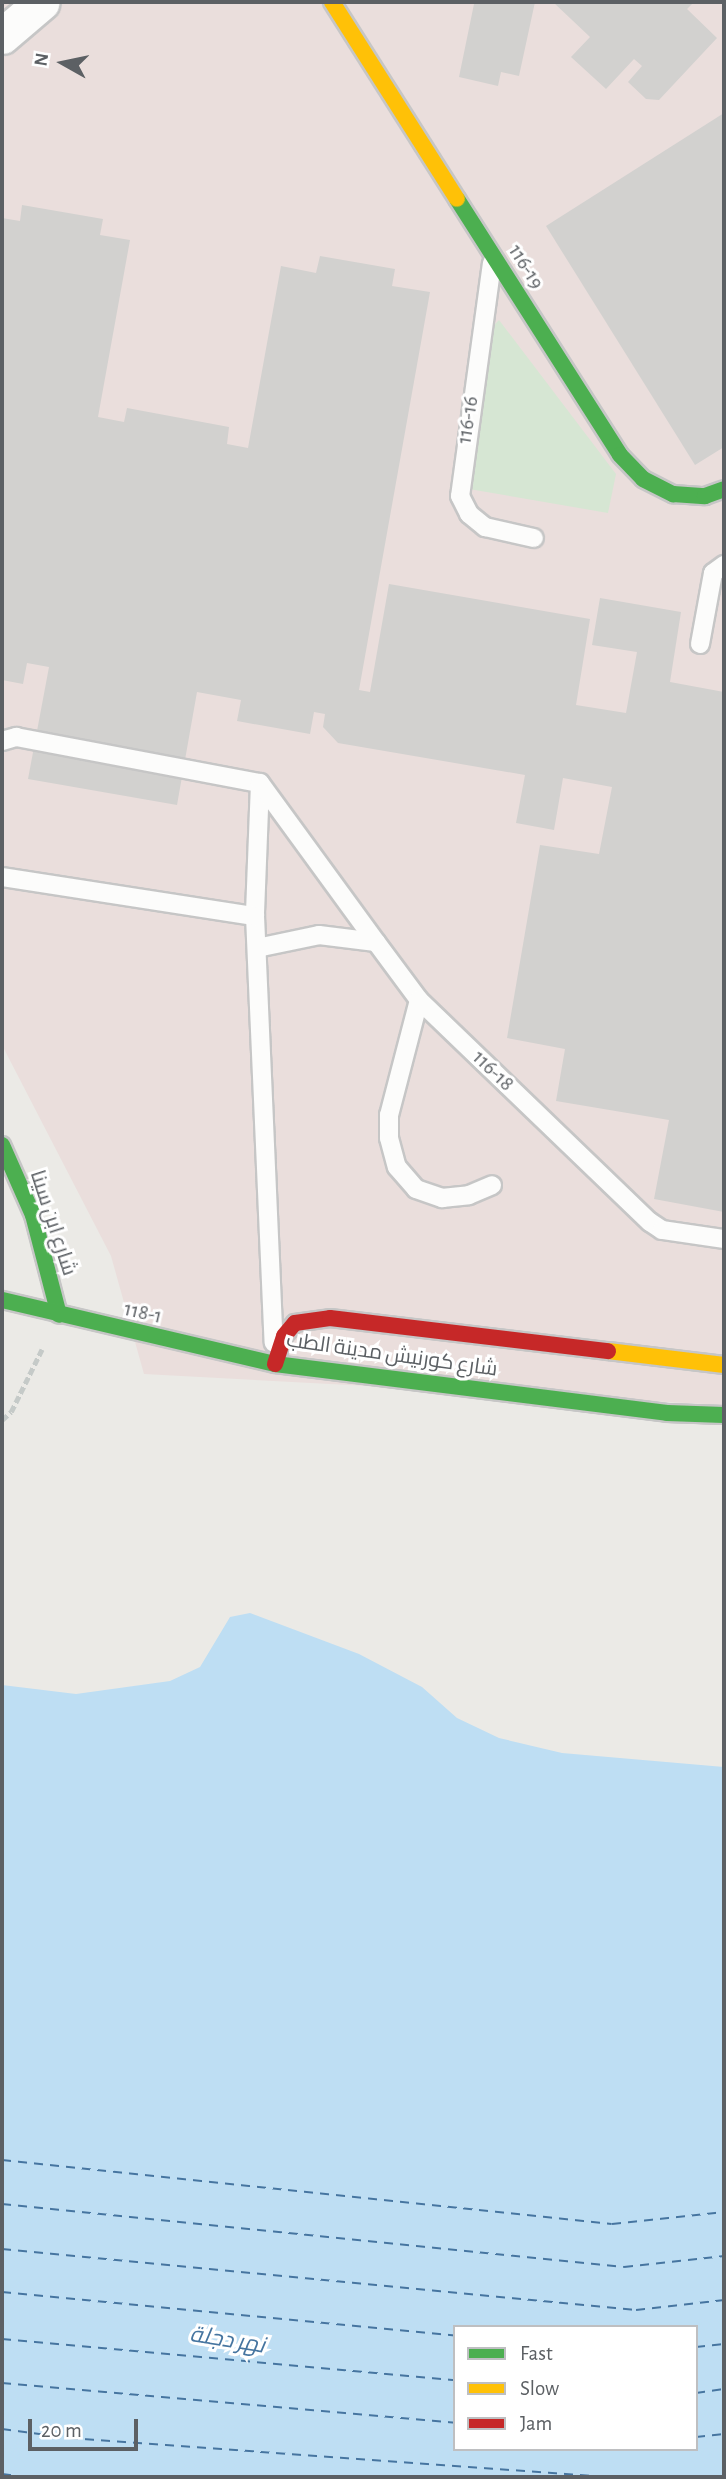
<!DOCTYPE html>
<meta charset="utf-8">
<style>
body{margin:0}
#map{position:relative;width:726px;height:2479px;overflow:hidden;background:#ebeae6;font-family:"Alegreya Sans",Cairo,sans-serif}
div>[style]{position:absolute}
.medical>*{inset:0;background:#eadedc}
.green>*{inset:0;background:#d6e6d3}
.water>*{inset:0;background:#bedef3}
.ferry>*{height:2px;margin-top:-1px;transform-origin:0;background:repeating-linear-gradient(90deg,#4675a0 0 9px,transparent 0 16px)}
.building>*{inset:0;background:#d2d1cf}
.path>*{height:4.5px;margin-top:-2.25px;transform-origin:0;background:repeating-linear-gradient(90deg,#c5cac8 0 7px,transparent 0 10.5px)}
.roads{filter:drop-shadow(2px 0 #c6c6c6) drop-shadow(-2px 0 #c6c6c6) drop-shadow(0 2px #c6c6c6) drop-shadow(0 -2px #c6c6c6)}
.lane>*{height:18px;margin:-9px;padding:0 9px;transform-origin:9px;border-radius:9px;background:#fcfcfb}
.street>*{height:35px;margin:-17.5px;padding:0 17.5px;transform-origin:17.5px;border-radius:17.5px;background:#fcfcfb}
.fast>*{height:16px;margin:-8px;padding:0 8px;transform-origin:8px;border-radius:8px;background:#4caf50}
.slow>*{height:16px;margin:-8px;padding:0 8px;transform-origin:8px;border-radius:8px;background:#ffc107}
.jam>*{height:16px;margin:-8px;padding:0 8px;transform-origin:8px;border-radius:8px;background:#c62828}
span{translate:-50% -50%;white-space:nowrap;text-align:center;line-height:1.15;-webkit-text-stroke:6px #fff;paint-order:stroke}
.street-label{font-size:21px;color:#5c6064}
.water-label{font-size:23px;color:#4675a0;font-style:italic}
.frame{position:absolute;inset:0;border:4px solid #5c6064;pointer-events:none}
.legend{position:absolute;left:453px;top:2325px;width:245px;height:126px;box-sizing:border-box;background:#fff;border:2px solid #bebfc1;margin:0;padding:9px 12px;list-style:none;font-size:21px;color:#5c6064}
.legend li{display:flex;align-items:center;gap:14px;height:35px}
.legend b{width:35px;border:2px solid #bebfc1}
.north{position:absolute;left:28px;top:28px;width:70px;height:70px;-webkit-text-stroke:5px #fff;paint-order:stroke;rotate:279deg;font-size:19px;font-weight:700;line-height:28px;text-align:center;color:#5c6064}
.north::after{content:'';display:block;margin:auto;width:24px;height:32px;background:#5c6064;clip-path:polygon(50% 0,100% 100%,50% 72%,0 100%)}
.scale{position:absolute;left:28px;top:2419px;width:110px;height:32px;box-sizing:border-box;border:4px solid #5c6064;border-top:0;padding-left:9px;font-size:21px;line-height:24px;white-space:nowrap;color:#5c6064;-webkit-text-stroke:5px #fff;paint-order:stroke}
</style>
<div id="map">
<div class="medical">
<div style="clip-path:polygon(2px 2px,724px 2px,724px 1405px,144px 1374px,111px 1256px,2px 1045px)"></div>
</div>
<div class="green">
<div style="clip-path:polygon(499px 320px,616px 474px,608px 513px,469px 489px,493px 326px)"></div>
</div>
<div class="water">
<div style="clip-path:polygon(evenodd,250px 1613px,359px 1654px,422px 1687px,457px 1718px,499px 1738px,562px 1753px,724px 1767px,724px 2477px,2px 2477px,2px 1685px,76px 1694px,170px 1681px,200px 1667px,230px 1617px,250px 1613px,455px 2327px,696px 2327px,696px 2449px,455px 2449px,455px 2327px)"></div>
</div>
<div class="ferry">
<div style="left:2px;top:2160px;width:613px;rotate:5.99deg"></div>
<div style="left:612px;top:2224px;width:113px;rotate:-6.1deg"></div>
<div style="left:2px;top:2204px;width:625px;rotate:5.78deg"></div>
<div style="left:624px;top:2267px;width:101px;rotate:-6.3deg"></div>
<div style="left:2px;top:2249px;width:637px;rotate:5.5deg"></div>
<div style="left:636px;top:2310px;width:89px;rotate:-6.5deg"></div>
<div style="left:2px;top:2292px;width:455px;rotate:5.5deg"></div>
<div style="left:2px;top:2339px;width:455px;rotate:5.2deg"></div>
<div style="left:696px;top:2347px;width:28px;rotate:-6deg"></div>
<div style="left:2px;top:2383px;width:455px;rotate:5deg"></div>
<div style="left:696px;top:2393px;width:28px;rotate:-8deg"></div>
<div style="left:2px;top:2429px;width:68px;rotate:7.7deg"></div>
<div style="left:69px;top:2438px;width:539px;rotate:4.15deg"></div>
<div style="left:696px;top:2437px;width:28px;rotate:-6deg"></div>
<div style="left:2px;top:2474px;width:24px;rotate:7deg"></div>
</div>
<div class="building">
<div style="clip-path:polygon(468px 2px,535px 2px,519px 76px,501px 72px,498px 86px,459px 77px,474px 4px)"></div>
<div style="clip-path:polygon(553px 2px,694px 2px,687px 9px,717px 38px,659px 100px,646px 99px,628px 82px,642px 66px,634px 59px,606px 89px,571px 57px,590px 37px)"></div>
<div style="clip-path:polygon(724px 113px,724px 447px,695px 465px,546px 226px)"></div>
<div style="clip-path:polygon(22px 205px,103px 219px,100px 235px,130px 240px,98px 417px,124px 422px,127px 408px,229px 427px,227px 444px,248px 448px,281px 266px,316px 273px,320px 256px,395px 269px,392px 286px,430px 292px,359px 690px,370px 692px,389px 584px,590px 619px,576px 705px,626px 713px,637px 652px,592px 645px,600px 598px,681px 612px,670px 682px,724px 692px,724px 1212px,654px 1199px,669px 1120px,556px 1101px,565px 1049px,507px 1038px,540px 845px,599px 854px,612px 787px,563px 778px,554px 830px,516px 823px,525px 775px,338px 743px,323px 727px,325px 714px,314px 712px,310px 734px,237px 721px,241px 700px,197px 692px,177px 805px,28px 779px,49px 667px,27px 663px,23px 684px,2px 680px,2px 218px,20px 221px)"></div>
</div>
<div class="path">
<div style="left:2px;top:1420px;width:12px;rotate:-42deg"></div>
<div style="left:11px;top:1412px;width:70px;rotate:-63.8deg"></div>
</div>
<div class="roads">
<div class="lane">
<div style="left:492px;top:263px;width:235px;rotate:97.8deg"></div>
<div style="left:460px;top:496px;width:20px;rotate:63deg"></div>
<div style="left:469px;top:514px;width:21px;rotate:39deg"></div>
<div style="left:485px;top:527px;width:50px;rotate:12.7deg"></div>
<div style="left:700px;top:644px;width:72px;rotate:-79.6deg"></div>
<div style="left:713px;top:573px;width:14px;rotate:-36deg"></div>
<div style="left:2px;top:741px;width:15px;rotate:-16deg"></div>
<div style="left:16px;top:737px;width:248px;rotate:10.7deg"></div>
<div style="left:260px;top:783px;width:133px;rotate:92.2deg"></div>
<div style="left:255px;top:916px;width:427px;rotate:87.5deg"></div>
<div style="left:260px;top:783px;width:197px;rotate:53.9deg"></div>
<div style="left:2px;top:877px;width:256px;rotate:8.8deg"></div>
<div style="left:257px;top:948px;width:63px;rotate:-11.8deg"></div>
<div style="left:319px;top:935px;width:57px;rotate:7deg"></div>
<div style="left:376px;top:942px;width:72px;rotate:53.4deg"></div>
<div style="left:419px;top:1000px;width:320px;rotate:43.9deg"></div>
<div style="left:650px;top:1222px;width:14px;rotate:34deg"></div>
<div style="left:662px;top:1230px;width:63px;rotate:8.3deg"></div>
<div style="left:419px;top:1000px;width:119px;rotate:104.6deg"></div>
<div style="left:389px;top:1115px;width:23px;rotate:90deg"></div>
<div style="left:389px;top:1138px;width:30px;rotate:75deg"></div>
<div style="left:397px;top:1167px;width:29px;rotate:49deg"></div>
<div style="left:416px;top:1189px;width:28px;rotate:19deg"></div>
<div style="left:442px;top:1198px;width:27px;rotate:-6deg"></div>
<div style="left:469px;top:1195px;width:25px;rotate:-23deg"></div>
</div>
<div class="street">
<div style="left:2px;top:36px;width:52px;rotate:-40.4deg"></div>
</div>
<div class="fast">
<div style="left:457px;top:199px;width:303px;rotate:57.5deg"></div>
<div style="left:620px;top:455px;width:33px;rotate:46deg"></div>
<div style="left:643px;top:479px;width:34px;rotate:27deg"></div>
<div style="left:673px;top:494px;width:32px;rotate:4deg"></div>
<div style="left:705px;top:496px;width:20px;rotate:-20deg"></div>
<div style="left:2px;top:1145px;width:77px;rotate:66.1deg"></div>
<div style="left:33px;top:1215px;width:103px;rotate:75.4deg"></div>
<div style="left:2px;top:1300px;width:280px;rotate:13.2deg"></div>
<div style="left:275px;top:1364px;width:395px;rotate:7.1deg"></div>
<div style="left:667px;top:1413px;width:57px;rotate:2deg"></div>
</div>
<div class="slow">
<div style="left:332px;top:2px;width:233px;rotate:57.6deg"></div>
<div style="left:608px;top:1351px;width:117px;rotate:6.9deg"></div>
</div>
<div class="jam">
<div style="left:275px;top:1364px;width:29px;rotate:-72deg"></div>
<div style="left:284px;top:1336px;width:17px;rotate:-50deg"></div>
<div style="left:295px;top:1323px;width:35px;rotate:-8deg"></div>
<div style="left:330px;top:1318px;width:280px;rotate:6.8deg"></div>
</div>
</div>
<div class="street-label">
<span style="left:526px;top:267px;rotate:58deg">116-19</span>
<span style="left:468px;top:420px;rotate:-81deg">116-16</span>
<span style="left:493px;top:1071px;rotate:44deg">116-18</span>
<span style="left:53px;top:1223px;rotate:72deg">شارع ابن سينا</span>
<span style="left:143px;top:1313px;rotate:13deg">118-1</span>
<span style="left:392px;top:1355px;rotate:8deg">شارع كورنيش مدينة الطب</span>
</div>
<div class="water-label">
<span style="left:227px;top:2341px;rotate:9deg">نهر دجلة</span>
</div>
<div class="frame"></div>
<ul class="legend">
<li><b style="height:9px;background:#4caf50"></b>Fast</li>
<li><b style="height:9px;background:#ffc107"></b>Slow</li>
<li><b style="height:9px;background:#c62828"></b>Jam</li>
</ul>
<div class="north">N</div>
<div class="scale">20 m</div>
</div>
